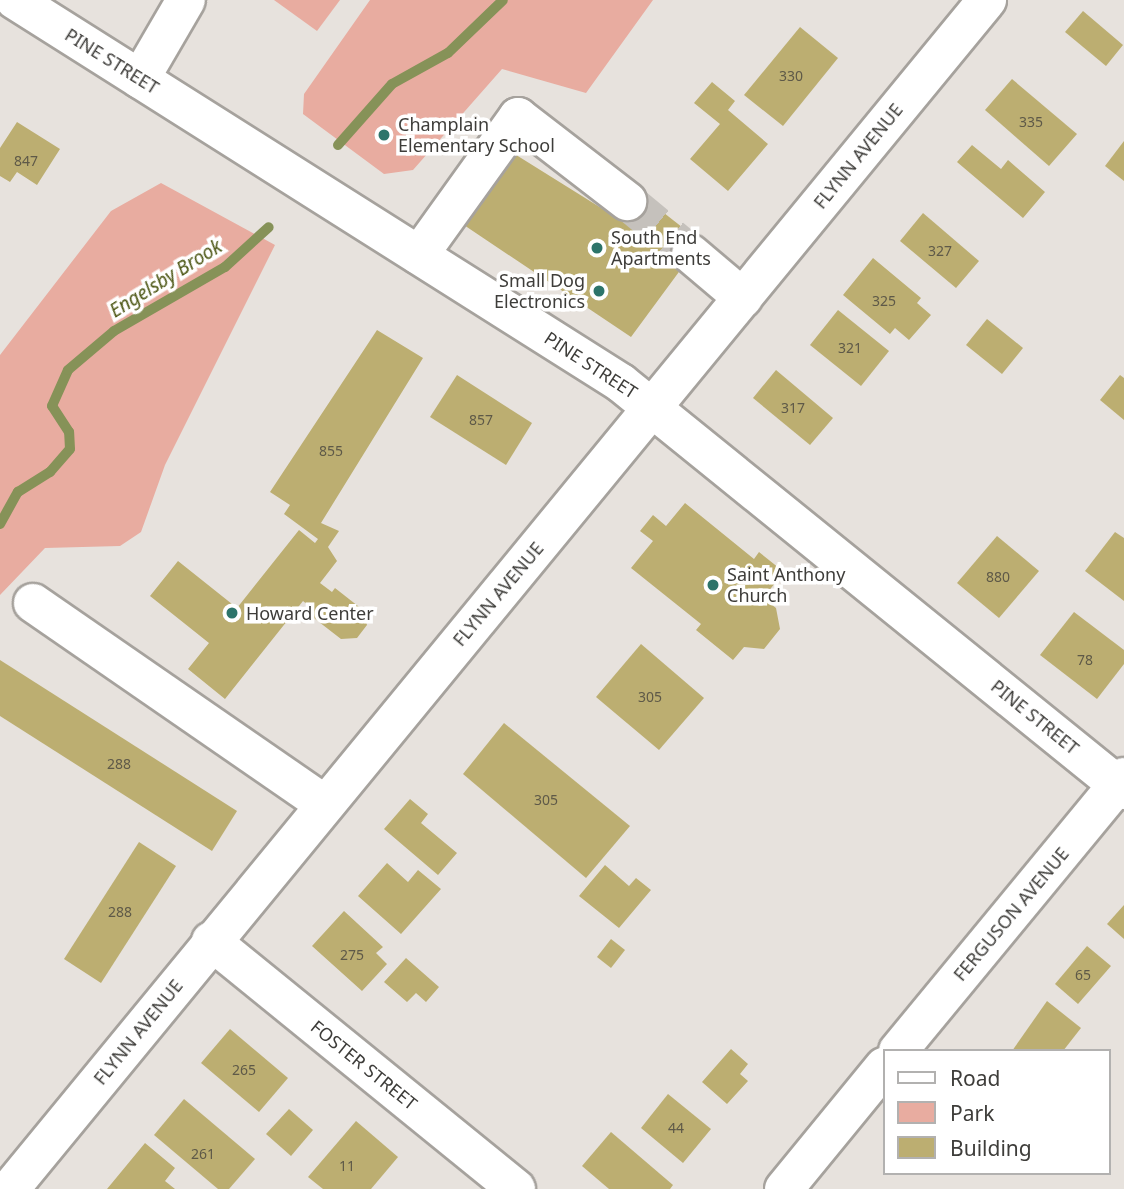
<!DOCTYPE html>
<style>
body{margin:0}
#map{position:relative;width:1124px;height:1189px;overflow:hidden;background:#e7e2dd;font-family:"Noto Sans",sans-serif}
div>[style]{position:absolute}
.green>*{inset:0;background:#e8aca0}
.stream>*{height:10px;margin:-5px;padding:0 5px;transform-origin:5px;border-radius:5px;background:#869258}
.building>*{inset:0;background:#bcae71}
.minor-tunnel>*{height:38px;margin-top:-19px;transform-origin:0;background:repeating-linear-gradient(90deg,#c5c1bc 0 38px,transparent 0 57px)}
.roads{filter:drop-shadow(2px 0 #a6a29d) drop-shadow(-2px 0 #a6a29d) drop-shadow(0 2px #a6a29d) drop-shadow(0 -2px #a6a29d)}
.minor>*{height:38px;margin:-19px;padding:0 19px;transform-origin:19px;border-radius:19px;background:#fff}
.major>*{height:38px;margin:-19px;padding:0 19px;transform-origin:19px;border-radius:19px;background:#fff}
.dots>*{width:19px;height:19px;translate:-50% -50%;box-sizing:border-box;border:4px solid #fff;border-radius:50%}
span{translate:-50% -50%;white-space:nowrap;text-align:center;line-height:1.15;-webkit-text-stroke:7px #fff;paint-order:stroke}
.number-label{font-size:14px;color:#5e5948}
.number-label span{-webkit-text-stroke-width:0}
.street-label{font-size:18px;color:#3e3d3a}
.poi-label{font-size:18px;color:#3e3d3a}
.left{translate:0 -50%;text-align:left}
.right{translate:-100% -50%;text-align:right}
.water-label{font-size:19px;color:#4c5614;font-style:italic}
.legend{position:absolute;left:883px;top:1049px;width:228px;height:126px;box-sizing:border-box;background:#fff;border:2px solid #b2b1b0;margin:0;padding:9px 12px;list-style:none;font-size:21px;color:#3e3d3a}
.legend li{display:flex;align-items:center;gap:14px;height:35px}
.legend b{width:35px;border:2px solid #b2b1b0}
</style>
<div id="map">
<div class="green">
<div style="clip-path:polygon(274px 0,340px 0,317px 31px)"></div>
<div style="clip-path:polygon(370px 0,653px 0,586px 93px,502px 69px,413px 170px,384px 174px,303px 114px,304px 94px)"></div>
<div style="clip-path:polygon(161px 183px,275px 245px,165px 465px,141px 532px,120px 546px,45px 548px,0 595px,0 355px,111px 211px)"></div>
</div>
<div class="stream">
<div style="left:338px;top:145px;width:81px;rotate:-48.5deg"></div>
<div style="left:392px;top:84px;width:64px;rotate:-29deg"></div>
<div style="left:448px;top:53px;width:76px;rotate:-43.9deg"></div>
<div style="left:0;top:524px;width:37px;rotate:-61deg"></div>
<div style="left:18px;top:492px;width:38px;rotate:-32deg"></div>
<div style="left:50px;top:472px;width:30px;rotate:-49deg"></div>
<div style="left:70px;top:449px;width:17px;rotate:-93deg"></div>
<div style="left:69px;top:432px;width:31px;rotate:-123deg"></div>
<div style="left:52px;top:406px;width:39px;rotate:-66deg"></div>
<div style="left:68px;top:370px;width:60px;rotate:-40.3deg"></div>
<div style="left:114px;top:331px;width:128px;rotate:-30deg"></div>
<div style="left:225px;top:267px;width:59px;rotate:-42.3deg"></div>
</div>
<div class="building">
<div style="clip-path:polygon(1083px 11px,1123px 45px,1106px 66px,1065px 32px)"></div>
<div style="clip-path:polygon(800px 27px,838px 58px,783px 126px,744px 95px)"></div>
<div style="clip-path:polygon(1012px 79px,1077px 134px,1049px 166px,985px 110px)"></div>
<div style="clip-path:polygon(712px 82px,735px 101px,728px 110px,768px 144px,728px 191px,690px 159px,720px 124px,694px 103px)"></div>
<div style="clip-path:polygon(17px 122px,60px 149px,37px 185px,17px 172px,10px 182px,0 176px,0 148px)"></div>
<div style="clip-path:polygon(1124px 141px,1124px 181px,1105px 166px)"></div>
<div style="clip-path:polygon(972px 145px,1001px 169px,1008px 160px,1045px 192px,1023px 218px,957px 162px)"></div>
<div style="clip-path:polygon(513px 153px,614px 216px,636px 191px,701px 242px,631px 337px,455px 219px)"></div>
<div style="clip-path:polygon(923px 213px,979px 261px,956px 288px,900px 241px)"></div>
<div style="clip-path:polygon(873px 258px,921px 298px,917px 303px,931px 315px,909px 340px,895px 328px,890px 334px,843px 295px)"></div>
<div style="clip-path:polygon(838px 310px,889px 351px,861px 386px,810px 345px)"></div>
<div style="clip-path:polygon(987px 319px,1023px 348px,1002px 374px,966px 345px)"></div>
<div style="clip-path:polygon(377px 330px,423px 358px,321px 523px,339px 531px,328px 547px,337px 561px,320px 583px,332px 592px,335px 588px,363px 610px,367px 625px,357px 638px,341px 639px,310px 615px,314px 610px,303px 601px,225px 699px,188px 669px,209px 643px,150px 596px,178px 561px,237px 608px,299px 530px,315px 543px,318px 539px,284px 514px,290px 505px,270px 492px)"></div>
<div style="clip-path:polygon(776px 370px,833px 418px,810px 445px,753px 398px)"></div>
<div style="clip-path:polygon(457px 375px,532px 423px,506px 465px,430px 417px)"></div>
<div style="clip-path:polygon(1120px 375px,1124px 378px,1124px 420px,1100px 400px)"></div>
<div style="clip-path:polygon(685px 503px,754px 559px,759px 552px,784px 572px,763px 598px,776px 608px,780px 629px,764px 649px,744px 647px,733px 660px,696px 630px,701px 624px,631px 568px,653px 541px,640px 531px,653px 515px,666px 526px)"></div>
<div style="clip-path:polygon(1115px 532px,1124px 538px,1124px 601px,1085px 571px)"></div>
<div style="clip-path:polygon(997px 536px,1039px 571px,999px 618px,957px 583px)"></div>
<div style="clip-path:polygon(1074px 612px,1124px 650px,1124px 664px,1097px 699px,1040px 655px)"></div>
<div style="clip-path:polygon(641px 644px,704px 698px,659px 750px,596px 697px)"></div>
<div style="clip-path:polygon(0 660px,237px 811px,212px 851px,0 716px)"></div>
<div style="clip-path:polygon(504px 723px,630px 826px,586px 878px,463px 774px)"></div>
<div style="clip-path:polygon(410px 799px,428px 814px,421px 823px,457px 853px,438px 875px,384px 829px)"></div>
<div style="clip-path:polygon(139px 842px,176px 866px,101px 983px,64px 959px)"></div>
<div style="clip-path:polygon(387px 863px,408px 882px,418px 870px,441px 889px,401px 934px,358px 896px)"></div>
<div style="clip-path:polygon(605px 865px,629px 886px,636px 878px,651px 890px,619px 928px,579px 896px)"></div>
<div style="clip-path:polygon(1124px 905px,1124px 939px,1107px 924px)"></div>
<div style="clip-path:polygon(344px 911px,383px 947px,376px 953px,387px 964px,362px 991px,312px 946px)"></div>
<div style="clip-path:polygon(611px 939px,625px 950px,611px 968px,597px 957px)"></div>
<div style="clip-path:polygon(1087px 946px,1111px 966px,1078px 1004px,1055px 984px)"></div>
<div style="clip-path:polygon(406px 958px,439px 987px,426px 1002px,416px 993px,407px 1002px,384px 982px)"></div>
<div style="clip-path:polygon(1047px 1001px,1081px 1028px,1063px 1051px,1012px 1051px)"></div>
<div style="clip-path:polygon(230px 1029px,288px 1078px,259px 1112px,201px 1063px)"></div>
<div style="clip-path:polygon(731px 1049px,748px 1064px,740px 1074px,748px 1081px,727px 1104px,702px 1082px)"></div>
<div style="clip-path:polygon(668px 1094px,711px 1129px,683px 1163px,641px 1128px)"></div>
<div style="clip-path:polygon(184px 1099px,255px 1159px,229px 1189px,218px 1189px,154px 1135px)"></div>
<div style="clip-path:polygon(289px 1109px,313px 1130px,291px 1156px,266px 1134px)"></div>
<div style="clip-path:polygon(356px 1121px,398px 1157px,371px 1189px,323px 1189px,308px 1177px)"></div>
<div style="clip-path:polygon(611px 1132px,673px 1185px,670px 1189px,609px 1189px,582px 1166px)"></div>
<div style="clip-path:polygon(145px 1143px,175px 1168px,165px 1181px,175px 1189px,107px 1189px)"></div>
</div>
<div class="minor-tunnel">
<div style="left:627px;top:201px;width:83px;rotate:39.6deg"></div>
</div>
<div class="roads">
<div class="minor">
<div style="left:140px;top:79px;width:91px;rotate:-59.8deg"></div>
<div style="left:691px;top:254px;width:68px;rotate:40.2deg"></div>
<div style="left:419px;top:255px;width:170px;rotate:-54.3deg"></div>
<div style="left:518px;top:117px;width:138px;rotate:37.6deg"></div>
<div style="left:33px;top:603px;width:354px;rotate:34.6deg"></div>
<div style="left:211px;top:941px;width:393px;rotate:39.1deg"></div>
<div style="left:898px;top:1051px;width:355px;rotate:-50.5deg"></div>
<div style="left:10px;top:1189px;width:1539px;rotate:-50.59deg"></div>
<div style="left:784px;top:1189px;width:158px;rotate:-50.7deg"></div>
</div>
<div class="major">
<div style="left:15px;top:0;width:717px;rotate:32.29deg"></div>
<div style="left:621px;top:383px;width:647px;rotate:38.98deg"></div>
</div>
</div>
<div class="dots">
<div style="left:384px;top:135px;background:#2d746a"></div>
<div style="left:597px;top:248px;background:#2d746a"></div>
<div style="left:599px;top:291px;background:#2d746a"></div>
<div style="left:713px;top:585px;background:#2d746a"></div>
<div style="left:232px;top:613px;background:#2d746a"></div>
</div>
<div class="number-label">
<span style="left:791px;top:76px">330</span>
<span style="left:1031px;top:122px">335</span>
<span style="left:26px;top:161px">847</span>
<span style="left:940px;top:251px">327</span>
<span style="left:884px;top:301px">325</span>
<span style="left:850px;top:348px">321</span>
<span style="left:793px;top:408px">317</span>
<span style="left:481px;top:420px">857</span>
<span style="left:331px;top:451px">855</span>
<span style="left:998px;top:577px">880</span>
<span style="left:1085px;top:660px">78</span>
<span style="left:650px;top:697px">305</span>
<span style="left:119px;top:764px">288</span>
<span style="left:546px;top:800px">305</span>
<span style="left:120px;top:912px">288</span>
<span style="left:352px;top:955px">275</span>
<span style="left:1083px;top:975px">65</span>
<span style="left:244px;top:1070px">265</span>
<span style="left:676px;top:1128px">44</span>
<span style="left:203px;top:1154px">261</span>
<span style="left:347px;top:1166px">11</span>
</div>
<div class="street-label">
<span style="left:112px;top:61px;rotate:32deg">PINE STREET</span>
<span style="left:858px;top:156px;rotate:-51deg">FLYNN AVENUE</span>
<span style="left:591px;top:365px;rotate:33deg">PINE STREET</span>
<span style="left:498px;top:594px;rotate:-50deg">FLYNN AVENUE</span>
<span style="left:1035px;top:717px;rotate:39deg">PINE STREET</span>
<span style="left:1011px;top:914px;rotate:-50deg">FERGUSON AVENUE</span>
<span style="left:138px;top:1032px;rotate:-51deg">FLYNN AVENUE</span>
<span style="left:364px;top:1065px;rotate:39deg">FOSTER STREET</span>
</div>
<div class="poi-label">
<span class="left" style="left:398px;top:135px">Champlain<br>Elementary School</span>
<span class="left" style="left:611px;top:248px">South End<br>Apartments</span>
<span class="right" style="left:585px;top:291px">Small Dog<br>Electronics</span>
<span class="left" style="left:727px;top:585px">Saint Anthony<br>Church</span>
<span class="left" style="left:246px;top:613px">Howard Center</span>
</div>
<div class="water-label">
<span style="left:166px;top:279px;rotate:-32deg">Engelsby Brook</span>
</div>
<ul class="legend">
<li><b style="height:9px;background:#fff"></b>Road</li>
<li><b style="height:19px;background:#e8aca0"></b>Park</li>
<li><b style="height:19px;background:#bcae71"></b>Building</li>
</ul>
</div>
